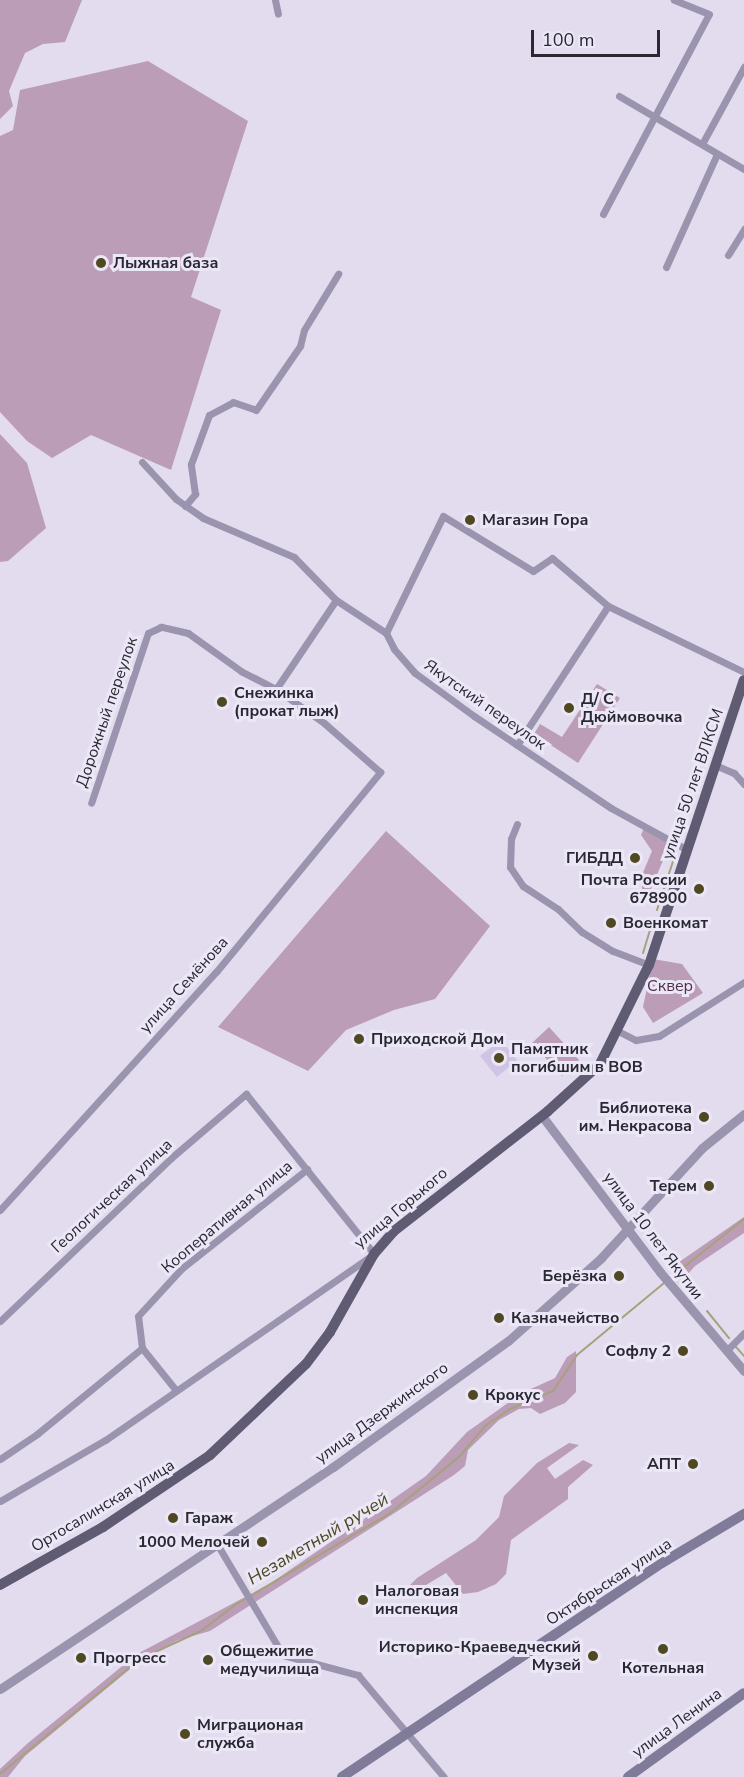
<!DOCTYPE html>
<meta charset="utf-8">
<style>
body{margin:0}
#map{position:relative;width:744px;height:1777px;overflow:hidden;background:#e2dcee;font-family:"Nunito Sans",sans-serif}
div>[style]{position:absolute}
.green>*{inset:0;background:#bb9db7}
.plaza>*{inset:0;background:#d0c4e4}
.stream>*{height:2px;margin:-1px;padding:0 1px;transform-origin:1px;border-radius:1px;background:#a7a17e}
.minor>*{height:7px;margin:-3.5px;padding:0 3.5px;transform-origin:3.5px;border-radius:3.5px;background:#9a94ae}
.tertiary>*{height:9px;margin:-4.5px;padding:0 4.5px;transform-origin:4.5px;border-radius:4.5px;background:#9a94ae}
.secondary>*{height:10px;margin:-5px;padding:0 5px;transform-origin:5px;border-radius:5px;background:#7f7b98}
.primary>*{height:10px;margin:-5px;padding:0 5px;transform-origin:5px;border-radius:5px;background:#5e5b73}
.dots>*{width:16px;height:16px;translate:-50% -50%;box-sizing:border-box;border:3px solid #ece7f6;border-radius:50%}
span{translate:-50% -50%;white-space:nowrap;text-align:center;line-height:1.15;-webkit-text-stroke:6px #ece7f6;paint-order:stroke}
.poi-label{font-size:16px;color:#292833;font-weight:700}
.left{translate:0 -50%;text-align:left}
.right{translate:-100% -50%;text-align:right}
.street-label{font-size:16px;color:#292833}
.park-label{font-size:16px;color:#4e2f49}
.water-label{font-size:18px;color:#4f4923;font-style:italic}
.scale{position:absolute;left:531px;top:30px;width:129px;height:27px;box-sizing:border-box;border:3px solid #292833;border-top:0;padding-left:8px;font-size:18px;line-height:21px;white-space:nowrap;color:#292833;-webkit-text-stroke:4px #ece7f6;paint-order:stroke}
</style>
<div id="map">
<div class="green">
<div style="clip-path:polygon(0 0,82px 0,65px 42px,43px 44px,25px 53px,9px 91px,13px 106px,0 119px)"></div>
<div style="clip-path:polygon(148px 61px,248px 121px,191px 297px,221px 310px,171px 470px,91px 435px,52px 458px,27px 441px,0 412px,0 136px,13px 130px,20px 90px)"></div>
<div style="clip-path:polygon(0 434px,27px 463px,46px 528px,8px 561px,0 562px)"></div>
<div style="clip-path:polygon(597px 684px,620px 698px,578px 763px,534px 734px,540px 724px,562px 737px)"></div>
<div style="clip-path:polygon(644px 828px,670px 844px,648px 896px,642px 891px,642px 875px,652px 851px,641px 835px)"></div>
<div style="clip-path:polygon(386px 831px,490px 926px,435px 999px,394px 1010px,346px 1030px,308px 1071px,218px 1027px)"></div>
<div style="clip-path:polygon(653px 959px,682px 964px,703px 993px,653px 1023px,643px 1007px)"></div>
<div style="clip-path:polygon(549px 1027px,579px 1060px,562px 1076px,532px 1043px)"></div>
<div style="clip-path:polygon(744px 1217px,744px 1233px,695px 1266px,679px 1284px,669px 1269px)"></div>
<div style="clip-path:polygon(576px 1351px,576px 1392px,565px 1403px,540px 1414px,531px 1408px,519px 1409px,499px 1420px,468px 1450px,465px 1466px,454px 1475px,210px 1631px,178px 1640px,141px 1660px,25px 1756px,8px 1777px,0 1777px,0 1769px,28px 1743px,137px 1654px,268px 1585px,386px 1504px,426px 1476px,467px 1432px,522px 1393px,555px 1378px,567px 1357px)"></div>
<div style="clip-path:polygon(569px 1443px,579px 1445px,547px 1468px,555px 1479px,583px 1460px,593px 1465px,568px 1487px,568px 1499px,511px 1540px,506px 1574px,496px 1584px,478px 1592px,463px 1594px,446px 1573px,406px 1597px,406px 1589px,417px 1578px,476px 1540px,499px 1517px,504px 1496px,537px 1463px)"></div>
</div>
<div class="plaza">
<div style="clip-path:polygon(501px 1040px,517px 1060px,497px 1077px,480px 1056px)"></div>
</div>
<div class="stream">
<div style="left:657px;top:910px;width:64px;rotate:-71.8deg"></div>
<div style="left:643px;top:953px;width:34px;rotate:-73deg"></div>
<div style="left:674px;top:1274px;width:33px;rotate:49deg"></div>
<div style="left:669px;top:1279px;width:96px;rotate:-38.7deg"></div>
<div style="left:707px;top:1311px;width:35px;rotate:51deg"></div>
<div style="left:736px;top:1347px;width:12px;rotate:48deg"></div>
<div style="left:0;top:1774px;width:181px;rotate:-39.4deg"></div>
<div style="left:140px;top:1659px;width:67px;rotate:-24.7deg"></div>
<div style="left:201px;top:1631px;width:43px;rotate:-37.4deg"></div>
<div style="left:235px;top:1605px;width:179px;rotate:-30.6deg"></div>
<div style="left:389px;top:1514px;width:90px;rotate:-39.2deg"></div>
<div style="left:459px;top:1457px;width:40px;rotate:-50deg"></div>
<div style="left:485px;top:1426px;width:30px;rotate:-34deg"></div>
<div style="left:510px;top:1409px;width:47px;rotate:-22.7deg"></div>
<div style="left:553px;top:1391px;width:43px;rotate:-56.3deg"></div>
<div style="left:577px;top:1355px;width:113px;rotate:-39.6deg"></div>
</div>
<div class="minor">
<div style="left:275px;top:0;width:14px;rotate:78deg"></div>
<div style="left:619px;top:96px;width:145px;rotate:30.3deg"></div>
<div style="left:702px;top:144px;width:88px;rotate:-61.4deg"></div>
<div style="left:603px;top:214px;width:226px;rotate:-62.1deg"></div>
<div style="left:709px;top:14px;width:38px;rotate:-158deg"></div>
<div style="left:728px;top:255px;width:31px;rotate:-58deg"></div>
<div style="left:666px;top:267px;width:124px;rotate:-65.7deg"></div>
<div style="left:142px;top:462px;width:50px;rotate:47.4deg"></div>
<div style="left:176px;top:499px;width:33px;rotate:35deg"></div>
<div style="left:203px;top:518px;width:99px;rotate:23.2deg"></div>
<div style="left:294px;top:557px;width:60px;rotate:45.7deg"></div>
<div style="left:336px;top:600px;width:60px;rotate:33.4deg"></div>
<div style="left:386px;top:633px;width:18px;rotate:63deg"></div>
<div style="left:394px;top:649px;width:32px;rotate:49deg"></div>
<div style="left:415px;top:673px;width:73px;rotate:36.1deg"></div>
<div style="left:474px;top:716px;width:165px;rotate:33.9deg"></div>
<div style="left:611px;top:808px;width:85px;rotate:28.7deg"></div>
<div style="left:185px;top:506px;width:16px;rotate:-50deg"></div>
<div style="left:195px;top:494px;width:30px;rotate:-98deg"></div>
<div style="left:191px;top:464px;width:52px;rotate:-69.8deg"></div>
<div style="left:209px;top:415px;width:27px;rotate:-28deg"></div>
<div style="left:233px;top:402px;width:24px;rotate:19deg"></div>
<div style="left:256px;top:410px;width:78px;rotate:-55.5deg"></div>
<div style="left:300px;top:346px;width:16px;rotate:-76deg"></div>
<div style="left:304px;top:330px;width:66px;rotate:-58.7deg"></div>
<div style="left:386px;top:633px;width:130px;rotate:-64deg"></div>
<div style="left:443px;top:516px;width:105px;rotate:31.4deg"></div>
<div style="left:533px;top:571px;width:23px;rotate:-34deg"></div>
<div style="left:552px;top:558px;width:74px;rotate:40.6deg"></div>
<div style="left:608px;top:606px;width:151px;rotate:25.9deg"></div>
<div style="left:276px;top:689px;width:107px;rotate:-56deg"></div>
<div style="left:517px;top:745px;width:166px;rotate:-56.8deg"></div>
<div style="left:715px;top:765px;width:21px;rotate:23deg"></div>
<div style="left:734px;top:773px;width:15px;rotate:48deg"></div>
<div style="left:517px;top:824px;width:16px;rotate:112deg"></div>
<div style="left:511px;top:839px;width:28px;rotate:92deg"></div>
<div style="left:510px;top:867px;width:23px;rotate:56deg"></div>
<div style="left:523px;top:886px;width:42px;rotate:33.3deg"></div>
<div style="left:558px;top:909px;width:33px;rotate:44deg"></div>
<div style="left:582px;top:932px;width:36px;rotate:32deg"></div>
<div style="left:613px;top:951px;width:39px;rotate:21deg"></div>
<div style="left:618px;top:1031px;width:20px;rotate:27deg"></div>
<div style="left:636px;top:1040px;width:23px;rotate:-10deg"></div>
<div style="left:659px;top:1036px;width:101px;rotate:-32.4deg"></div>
<div style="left:0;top:1210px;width:321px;rotate:-47.8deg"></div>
<div style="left:216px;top:972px;width:259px;rotate:-50.6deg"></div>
<div style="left:380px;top:772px;width:74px;rotate:-138.8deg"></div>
<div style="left:324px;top:723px;width:59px;rotate:-144.7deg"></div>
<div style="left:276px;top:689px;width:39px;rotate:-153deg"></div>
<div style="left:241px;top:671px;width:65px;rotate:-144.4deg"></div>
<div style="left:188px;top:633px;width:28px;rotate:-167deg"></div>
<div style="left:161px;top:627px;width:14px;rotate:155deg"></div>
<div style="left:148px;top:633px;width:179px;rotate:108.5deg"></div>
<div style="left:0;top:1321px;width:236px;rotate:-43.6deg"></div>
<div style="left:171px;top:1158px;width:99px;rotate:-40.5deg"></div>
<div style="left:246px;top:1094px;width:205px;rotate:51.3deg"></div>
<div style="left:374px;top:1254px;width:327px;rotate:145.3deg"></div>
<div style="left:105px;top:1440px;width:121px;rotate:149.8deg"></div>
<div style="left:727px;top:1350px;width:24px;rotate:-45deg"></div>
<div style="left:175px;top:1389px;width:53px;rotate:-128.8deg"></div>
<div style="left:142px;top:1348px;width:32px;rotate:-97deg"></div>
<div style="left:138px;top:1316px;width:64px;rotate:-47.5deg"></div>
<div style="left:181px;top:1269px;width:161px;rotate:-38.4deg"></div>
<div style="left:0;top:1459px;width:45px;rotate:-34deg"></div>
<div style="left:37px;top:1434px;width:136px;rotate:-39.3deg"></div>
<div style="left:217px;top:1544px;width:129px;rotate:59.3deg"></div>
<div style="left:283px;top:1655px;width:78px;rotate:14.9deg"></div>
<div style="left:358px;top:1675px;width:133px;rotate:49.9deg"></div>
</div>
<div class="tertiary">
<div style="left:542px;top:1116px;width:196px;rotate:52.9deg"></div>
<div style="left:660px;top:1272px;width:130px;rotate:49.7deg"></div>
<div style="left:0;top:1689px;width:400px;rotate:-33.7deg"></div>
<div style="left:333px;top:1467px;width:216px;rotate:-35.8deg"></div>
<div style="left:508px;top:1341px;width:125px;rotate:-41.7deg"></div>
<div style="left:601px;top:1258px;width:149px;rotate:-47.4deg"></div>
<div style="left:702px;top:1148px;width:54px;rotate:-39deg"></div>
</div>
<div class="secondary">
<div style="left:342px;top:1777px;width:385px;rotate:-33.8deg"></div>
<div style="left:662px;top:1563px;width:96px;rotate:-30.9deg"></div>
<div style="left:628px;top:1777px;width:143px;rotate:-35.9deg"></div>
</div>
<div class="primary">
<div style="left:0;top:1585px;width:118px;rotate:-29.4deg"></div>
<div style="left:103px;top:1527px;width:129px;rotate:-33.9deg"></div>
<div style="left:210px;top:1455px;width:132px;rotate:-43.5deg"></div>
<div style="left:306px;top:1364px;width:40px;rotate:-53deg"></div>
<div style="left:330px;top:1332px;width:90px;rotate:-60.6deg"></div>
<div style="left:374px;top:1254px;width:30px;rotate:-49deg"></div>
<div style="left:394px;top:1231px;width:195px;rotate:-37.9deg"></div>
<div style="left:548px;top:1111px;width:70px;rotate:-42.1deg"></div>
<div style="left:600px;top:1064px;width:110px;rotate:-63.7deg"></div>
<div style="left:649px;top:965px;width:300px;rotate:-71.6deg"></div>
</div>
<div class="dots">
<div style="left:101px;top:263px;background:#4f4923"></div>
<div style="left:470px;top:520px;background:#4f4923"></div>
<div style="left:222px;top:702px;background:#4f4923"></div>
<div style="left:569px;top:708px;background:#4f4923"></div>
<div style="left:635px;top:858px;background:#4f4923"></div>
<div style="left:699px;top:889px;background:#4f4923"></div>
<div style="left:611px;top:923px;background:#4f4923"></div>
<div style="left:359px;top:1039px;background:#4f4923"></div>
<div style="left:499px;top:1058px;background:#4f4923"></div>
<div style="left:704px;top:1117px;background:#4f4923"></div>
<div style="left:709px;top:1186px;background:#4f4923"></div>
<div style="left:619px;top:1276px;background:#4f4923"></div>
<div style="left:499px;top:1318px;background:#4f4923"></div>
<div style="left:683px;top:1351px;background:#4f4923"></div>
<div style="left:473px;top:1395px;background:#4f4923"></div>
<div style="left:693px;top:1464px;background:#4f4923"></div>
<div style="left:173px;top:1518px;background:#4f4923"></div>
<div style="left:262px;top:1542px;background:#4f4923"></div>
<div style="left:363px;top:1600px;background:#4f4923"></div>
<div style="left:663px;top:1649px;background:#4f4923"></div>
<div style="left:593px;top:1656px;background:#4f4923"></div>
<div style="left:81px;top:1658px;background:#4f4923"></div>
<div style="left:208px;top:1660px;background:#4f4923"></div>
<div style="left:185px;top:1734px;background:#4f4923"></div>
</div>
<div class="poi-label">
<span class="left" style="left:113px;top:263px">Лыжная база</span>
<span class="left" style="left:482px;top:520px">Магазин Гора</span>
<span class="left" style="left:234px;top:702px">Снежинка<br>(прокат лыж)</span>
<span class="left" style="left:581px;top:708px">Д/ С<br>Дюймовочка</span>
<span class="right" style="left:623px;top:858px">ГИБДД</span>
<span class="right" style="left:687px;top:889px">Почта России<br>678900</span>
<span class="left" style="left:623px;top:923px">Военкомат</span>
<span class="left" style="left:371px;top:1039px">Приходской Дом</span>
<span class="left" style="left:511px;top:1058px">Памятник<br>погибшим в ВОВ</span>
<span class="right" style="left:692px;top:1117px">Библиотека<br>им. Некрасова</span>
<span class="right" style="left:697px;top:1186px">Терем</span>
<span class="right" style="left:607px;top:1276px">Берёзка</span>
<span class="left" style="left:511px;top:1318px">Казначейство</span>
<span class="right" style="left:671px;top:1351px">Софлу 2</span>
<span class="left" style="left:485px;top:1395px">Крокус</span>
<span class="right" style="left:681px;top:1464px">АПТ</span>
<span class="left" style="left:185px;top:1518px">Гараж</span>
<span class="right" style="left:250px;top:1542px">1000 Мелочей</span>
<span class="left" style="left:375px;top:1600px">Налоговая<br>инспекция</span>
<span class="right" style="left:581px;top:1656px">Историко-Краеведческий<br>Музей</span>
<span class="left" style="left:220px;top:1660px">Общежитие<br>медучилища</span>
<span class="left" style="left:93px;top:1658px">Прогресс</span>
<span style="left:663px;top:1668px">Котельная</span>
<span class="left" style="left:197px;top:1734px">Миграционая<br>служба</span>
</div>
<div class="street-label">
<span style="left:485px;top:705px;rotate:35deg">Якутский переулок</span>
<span style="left:107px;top:712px;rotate:-71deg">Дорожный переулок</span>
<span style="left:693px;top:784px;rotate:-71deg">улица 50 лет ВЛКСМ</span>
<span style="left:184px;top:985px;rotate:-48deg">улица Семёнова</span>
<span style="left:112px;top:1196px;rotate:-43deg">Геологическая улица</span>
<span style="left:401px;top:1208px;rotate:-40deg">улица Горького</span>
<span style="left:227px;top:1217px;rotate:-40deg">Кооперативная улица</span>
<span style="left:653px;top:1236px;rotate:53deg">улица 10 лет Якутии</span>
<span style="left:382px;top:1413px;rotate:-36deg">улица Дзержинского</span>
<span style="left:103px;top:1506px;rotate:-31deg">Ортосалинская улица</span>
<span style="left:609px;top:1582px;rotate:-33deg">Октябрьская улица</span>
<span style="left:677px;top:1723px;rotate:-36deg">улица Ленина</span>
</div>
<div class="park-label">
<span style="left:670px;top:986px">Сквер</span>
</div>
<div class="water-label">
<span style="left:318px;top:1539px;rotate:-31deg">Незаметный ручей</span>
</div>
<div class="scale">100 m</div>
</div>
